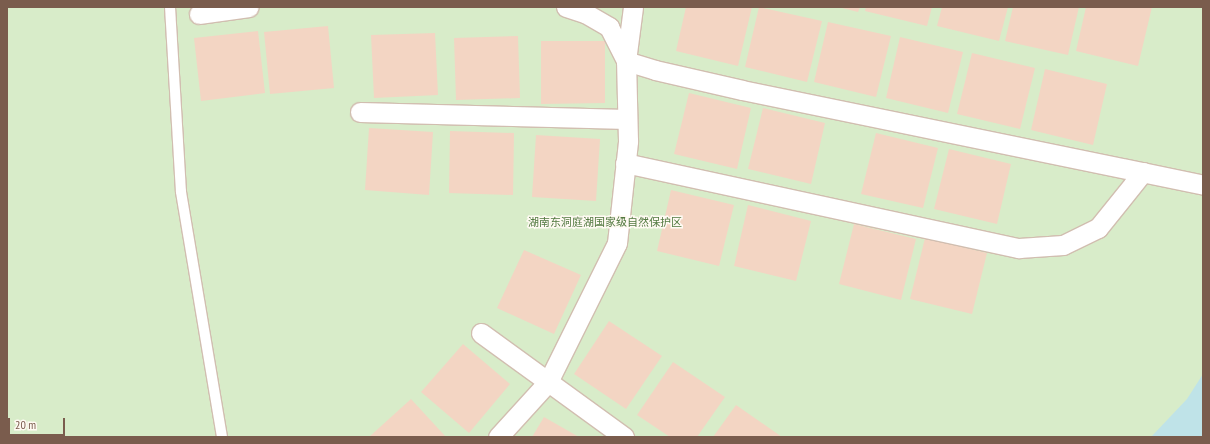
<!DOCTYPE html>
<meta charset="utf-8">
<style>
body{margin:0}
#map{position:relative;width:1210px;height:444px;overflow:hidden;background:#fdf6ec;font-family:"PT Sans Narrow","Noto Sans SC",sans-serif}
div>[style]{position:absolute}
.green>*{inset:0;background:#d8ecc9}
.water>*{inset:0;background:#bfe3e8}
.building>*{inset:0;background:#f3d5c3}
.roads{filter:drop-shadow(1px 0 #d1beb0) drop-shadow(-1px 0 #d1beb0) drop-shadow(0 1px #d1beb0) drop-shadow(0 -1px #d1beb0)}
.lane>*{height:10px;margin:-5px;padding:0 5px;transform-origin:5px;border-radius:5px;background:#fff}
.street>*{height:19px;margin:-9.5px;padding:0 9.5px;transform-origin:9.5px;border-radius:9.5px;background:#fff}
span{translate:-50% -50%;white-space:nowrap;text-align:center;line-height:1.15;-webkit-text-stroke:3px #fffaf3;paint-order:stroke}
.park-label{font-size:11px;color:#537a41}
.frame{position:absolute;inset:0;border:8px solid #7a5c4d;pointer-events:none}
.scale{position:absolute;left:8px;top:418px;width:57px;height:18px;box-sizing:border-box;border:2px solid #7a5c4d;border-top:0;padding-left:5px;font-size:12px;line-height:14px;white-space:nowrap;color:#7a5c4d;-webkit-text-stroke:3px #fffaf3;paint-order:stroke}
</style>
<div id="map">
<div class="green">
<div style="clip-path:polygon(7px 7px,1203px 7px,1203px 437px,7px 437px)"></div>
</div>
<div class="water">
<div style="clip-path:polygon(1203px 374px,1203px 437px,1151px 437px,1187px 399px)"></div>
</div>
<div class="building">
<div style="clip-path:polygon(686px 7px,752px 7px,738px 66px,676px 51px)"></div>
<div style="clip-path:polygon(759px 7px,822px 21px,807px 82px,745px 67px)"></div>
<div style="clip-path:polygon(838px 7px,860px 7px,858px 12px)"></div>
<div style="clip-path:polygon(866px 7px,932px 7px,927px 26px,865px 11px)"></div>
<div style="clip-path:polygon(942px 7px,1008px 7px,999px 41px,937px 26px)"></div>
<div style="clip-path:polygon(1013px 7px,1079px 7px,1068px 55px,1005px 41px)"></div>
<div style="clip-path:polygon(1086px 7px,1152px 7px,1138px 66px,1076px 51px)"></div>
<div style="clip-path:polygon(828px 22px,891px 36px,876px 97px,814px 82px)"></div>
<div style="clip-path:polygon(328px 26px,334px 88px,270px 94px,264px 32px)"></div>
<div style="clip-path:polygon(258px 31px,265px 93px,201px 101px,194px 38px)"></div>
<div style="clip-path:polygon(435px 33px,438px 95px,374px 98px,371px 35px)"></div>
<div style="clip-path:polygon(518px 36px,520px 98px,456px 100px,454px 38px)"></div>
<div style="clip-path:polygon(900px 37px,963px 52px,948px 113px,886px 98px)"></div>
<div style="clip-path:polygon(541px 41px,605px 41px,605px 103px,541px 104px)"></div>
<div style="clip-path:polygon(972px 53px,1035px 68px,1020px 129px,957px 114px)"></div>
<div style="clip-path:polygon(1045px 69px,1107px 84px,1093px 145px,1031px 130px)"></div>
<div style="clip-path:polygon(689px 93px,751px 108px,737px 169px,674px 154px)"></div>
<div style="clip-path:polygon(763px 108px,825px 123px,811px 184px,748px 169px)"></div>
<div style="clip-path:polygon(369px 128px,433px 132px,429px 195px,365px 190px)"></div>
<div style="clip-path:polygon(450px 131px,514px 133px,513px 195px,449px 193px)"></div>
<div style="clip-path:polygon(876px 133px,938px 148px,923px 208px,861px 194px)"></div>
<div style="clip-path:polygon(536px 135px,600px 139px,596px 201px,532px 197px)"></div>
<div style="clip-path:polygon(949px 149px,1011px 164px,997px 224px,934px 209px)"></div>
<div style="clip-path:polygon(671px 190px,734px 205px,719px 266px,657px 251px)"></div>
<div style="clip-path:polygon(748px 205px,811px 221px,796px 281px,734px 266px)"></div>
<div style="clip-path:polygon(854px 224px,916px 239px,901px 300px,839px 284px)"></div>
<div style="clip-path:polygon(925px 238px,987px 253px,972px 314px,910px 299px)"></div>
<div style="clip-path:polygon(524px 250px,581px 275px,554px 334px,497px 308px)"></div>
<div style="clip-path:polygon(609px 321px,662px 356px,626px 409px,574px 374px)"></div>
<div style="clip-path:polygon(463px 344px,510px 384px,469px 433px,421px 392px)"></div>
<div style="clip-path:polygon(673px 362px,725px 397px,697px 437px,670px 437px,637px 415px)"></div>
<div style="clip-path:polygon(411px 399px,446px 437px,369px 437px)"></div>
<div style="clip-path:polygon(736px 405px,782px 437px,713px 437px)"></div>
<div style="clip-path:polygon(544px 417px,579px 437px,532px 437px)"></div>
</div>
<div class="roads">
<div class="lane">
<div style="left:170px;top:7px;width:185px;rotate:86.6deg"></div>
<div style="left:181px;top:192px;width:248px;rotate:80.5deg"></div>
</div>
<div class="street">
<div style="left:566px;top:7px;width:20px;rotate:18deg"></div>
<div style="left:585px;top:13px;width:28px;rotate:30deg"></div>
<div style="left:609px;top:27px;width:38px;rotate:63deg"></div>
<div style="left:626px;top:61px;width:30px;rotate:17deg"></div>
<div style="left:655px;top:70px;width:89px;rotate:12.9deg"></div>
<div style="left:742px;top:90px;width:471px;rotate:11.6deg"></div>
<div style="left:199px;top:14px;width:50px;rotate:-8deg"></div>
<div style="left:360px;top:112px;width:267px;rotate:1.5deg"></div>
<div style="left:625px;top:163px;width:403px;rotate:12.2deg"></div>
<div style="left:1019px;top:248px;width:44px;rotate:-3.9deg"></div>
<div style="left:1063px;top:245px;width:39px;rotate:-26deg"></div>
<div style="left:1098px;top:228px;width:72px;rotate:-51.2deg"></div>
<div style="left:481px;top:333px;width:177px;rotate:36deg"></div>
<div style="left:498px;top:437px;width:74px;rotate:-47.7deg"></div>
<div style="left:548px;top:382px;width:155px;rotate:-63.6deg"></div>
<div style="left:617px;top:243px;width:103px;rotate:-83.8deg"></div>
<div style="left:628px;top:141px;width:80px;rotate:-91.4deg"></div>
<div style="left:626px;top:61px;width:54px;rotate:-82.6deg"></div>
</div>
</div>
<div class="park-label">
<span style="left:605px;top:222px">湖南东洞庭湖国家级自然保护区</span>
</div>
<div class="frame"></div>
<div class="scale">20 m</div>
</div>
